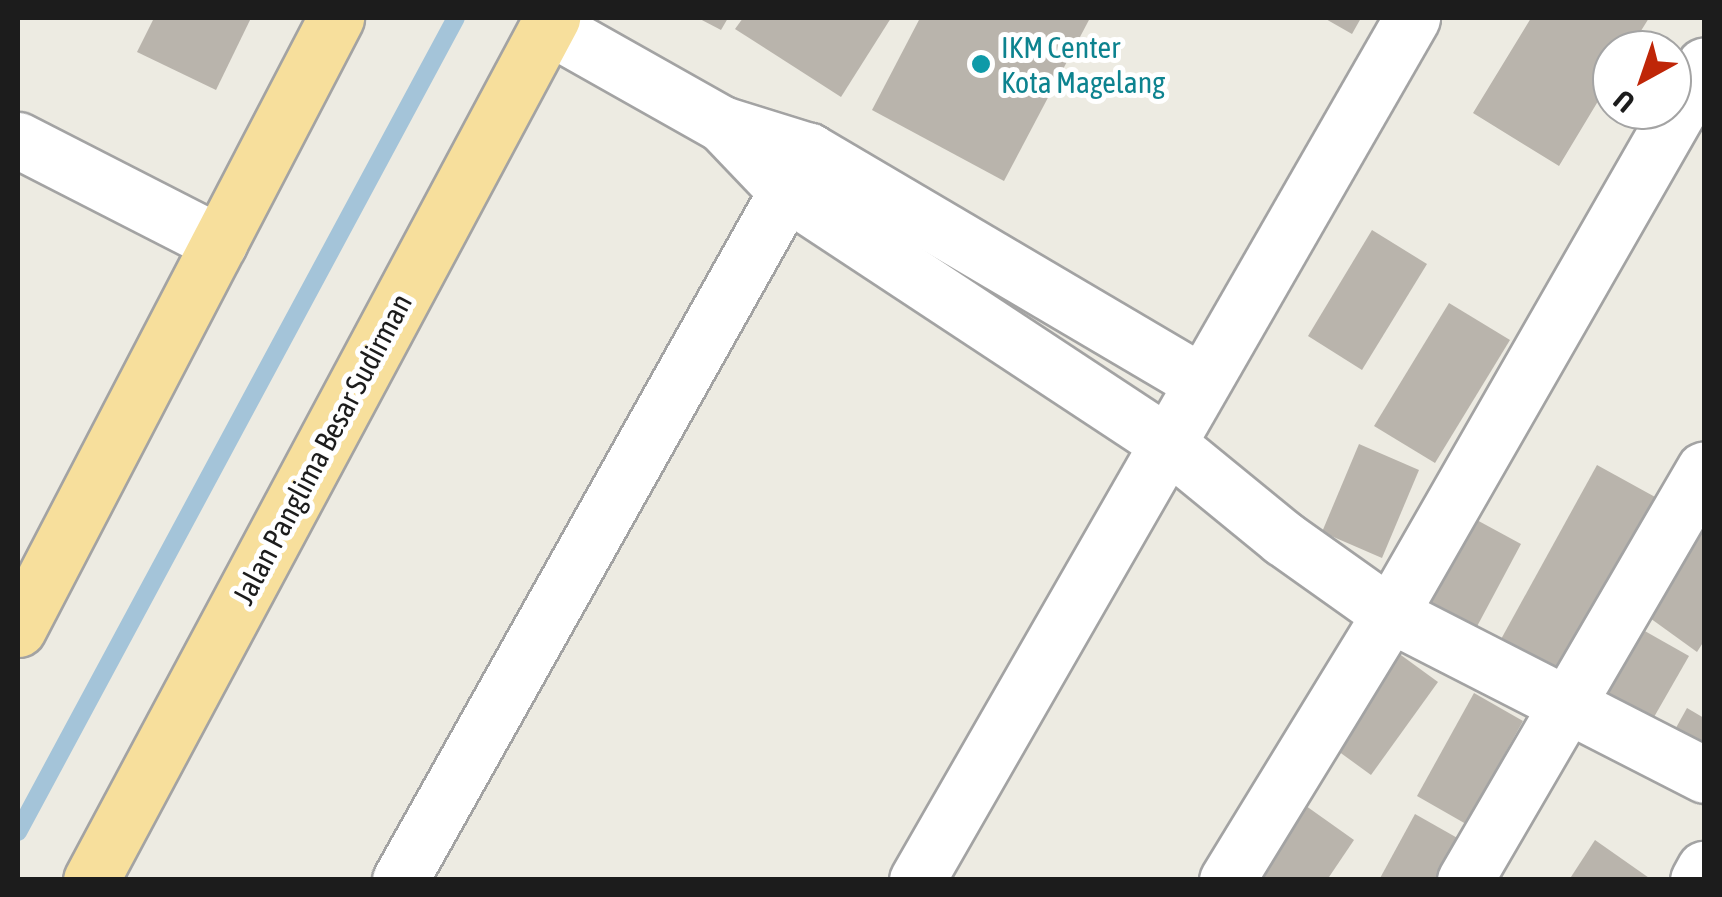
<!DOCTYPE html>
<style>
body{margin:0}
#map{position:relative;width:1722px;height:897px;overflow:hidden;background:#edebe2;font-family:"Asap Condensed",sans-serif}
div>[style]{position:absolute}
.stream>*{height:18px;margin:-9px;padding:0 9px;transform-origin:9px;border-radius:9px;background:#a4c4d9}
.building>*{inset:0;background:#b9b4ac}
.roads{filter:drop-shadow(2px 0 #a3a3a3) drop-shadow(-2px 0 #a3a3a3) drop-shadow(0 2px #a3a3a3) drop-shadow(0 -2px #a3a3a3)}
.minor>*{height:55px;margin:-27.5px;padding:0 27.5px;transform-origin:27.5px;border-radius:27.5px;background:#fff}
.major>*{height:55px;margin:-27.5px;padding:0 27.5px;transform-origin:27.5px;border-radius:27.5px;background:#f7df9c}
.dots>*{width:28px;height:28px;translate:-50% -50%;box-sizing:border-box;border:5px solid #fff;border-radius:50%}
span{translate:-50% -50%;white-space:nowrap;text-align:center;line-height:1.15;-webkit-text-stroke:10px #fff;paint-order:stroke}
.culture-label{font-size:30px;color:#0d838f}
.left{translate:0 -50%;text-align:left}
.street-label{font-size:30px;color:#1c1c1c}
.frame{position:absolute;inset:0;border:20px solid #1c1c1c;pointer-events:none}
.north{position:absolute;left:1592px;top:30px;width:100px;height:100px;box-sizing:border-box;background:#fff;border:2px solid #a4a4a4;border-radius:50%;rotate:220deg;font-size:28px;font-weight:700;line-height:40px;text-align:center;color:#1c1c1c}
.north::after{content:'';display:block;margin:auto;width:35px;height:45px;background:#bf2608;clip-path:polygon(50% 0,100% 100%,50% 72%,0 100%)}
</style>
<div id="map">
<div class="stream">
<div style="left:18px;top:832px;width:924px;rotate:-61.72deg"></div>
</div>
<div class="building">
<div style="clip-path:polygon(154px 18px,251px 18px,216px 90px,137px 52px)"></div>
<div style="clip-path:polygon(698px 18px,728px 18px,721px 30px)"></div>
<div style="clip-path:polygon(743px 18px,891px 18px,841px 97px,735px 29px)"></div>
<div style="clip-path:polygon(920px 18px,1090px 18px,1004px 181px,872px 110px)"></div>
<div style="clip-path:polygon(1324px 18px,1361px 18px,1352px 34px)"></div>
<div style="clip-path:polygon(1531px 18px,1649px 18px,1629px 50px,1612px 50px,1612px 78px,1559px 166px,1473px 113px)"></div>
<div style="clip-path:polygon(1372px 230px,1427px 264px,1362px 370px,1308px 336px)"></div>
<div style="clip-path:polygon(1449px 303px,1510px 340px,1435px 463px,1374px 426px)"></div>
<div style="clip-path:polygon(1359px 444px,1419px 470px,1382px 558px,1322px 532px)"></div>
<div style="clip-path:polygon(1597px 465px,1666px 503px,1569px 680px,1500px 641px)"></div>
<div style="clip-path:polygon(1462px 512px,1521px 544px,1474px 632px,1415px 600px)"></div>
<div style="clip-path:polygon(1704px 527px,1704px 641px,1697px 652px,1643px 613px)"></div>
<div style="clip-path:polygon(1643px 630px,1689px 656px,1646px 731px,1600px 705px)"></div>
<div style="clip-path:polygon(1394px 650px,1438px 682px,1371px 775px,1327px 743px)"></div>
<div style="clip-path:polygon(1474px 693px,1523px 721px,1466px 824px,1417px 796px)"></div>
<div style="clip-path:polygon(1687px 708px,1704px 718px,1704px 765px,1667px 744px)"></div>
<div style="clip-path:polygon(1292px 796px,1354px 840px,1327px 880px,1255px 880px)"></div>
<div style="clip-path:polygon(1415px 814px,1468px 844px,1449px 880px,1379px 880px)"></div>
<div style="clip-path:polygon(1595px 840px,1652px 880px,1569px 880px)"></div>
</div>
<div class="roads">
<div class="minor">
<div style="left:548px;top:26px;width:200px;rotate:29.4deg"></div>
<div style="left:722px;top:124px;width:91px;rotate:17.2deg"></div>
<div style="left:809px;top:151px;width:454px;rotate:30.5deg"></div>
<div style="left:722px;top:124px;width:95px;rotate:46.3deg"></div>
<div style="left:788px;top:193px;width:455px;rotate:33.4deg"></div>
<div style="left:1168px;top:444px;width:149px;rotate:39.3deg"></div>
<div style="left:1283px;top:538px;width:131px;rotate:35.4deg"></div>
<div style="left:1390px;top:614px;width:353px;rotate:27.1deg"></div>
<div style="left:18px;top:140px;width:226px;rotate:27.1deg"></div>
<div style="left:400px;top:880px;width:836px;rotate:-60.71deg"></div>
<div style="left:917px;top:880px;width:994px;rotate:-60.13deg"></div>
<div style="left:1227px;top:880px;width:312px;rotate:-58.5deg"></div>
<div style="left:1390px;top:614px;width:632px;rotate:-60.19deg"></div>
<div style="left:1465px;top:880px;width:475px;rotate:-59.8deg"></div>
<div style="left:1698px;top:880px;width:13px;rotate:-61deg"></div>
</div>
<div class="major">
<div style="left:18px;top:629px;width:689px;rotate:-62.5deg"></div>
<div style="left:91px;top:880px;width:978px;rotate:-61.86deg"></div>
</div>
</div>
<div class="dots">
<div style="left:981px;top:64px;background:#0f9aa8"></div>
</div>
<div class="culture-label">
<span class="left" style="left:1001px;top:64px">IKM Center<br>Kota Magelang</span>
</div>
<div class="street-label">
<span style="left:322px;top:449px;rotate:-62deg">Jalan Panglima Besar Sudirman</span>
</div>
<div class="frame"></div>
<div class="north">U</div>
</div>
